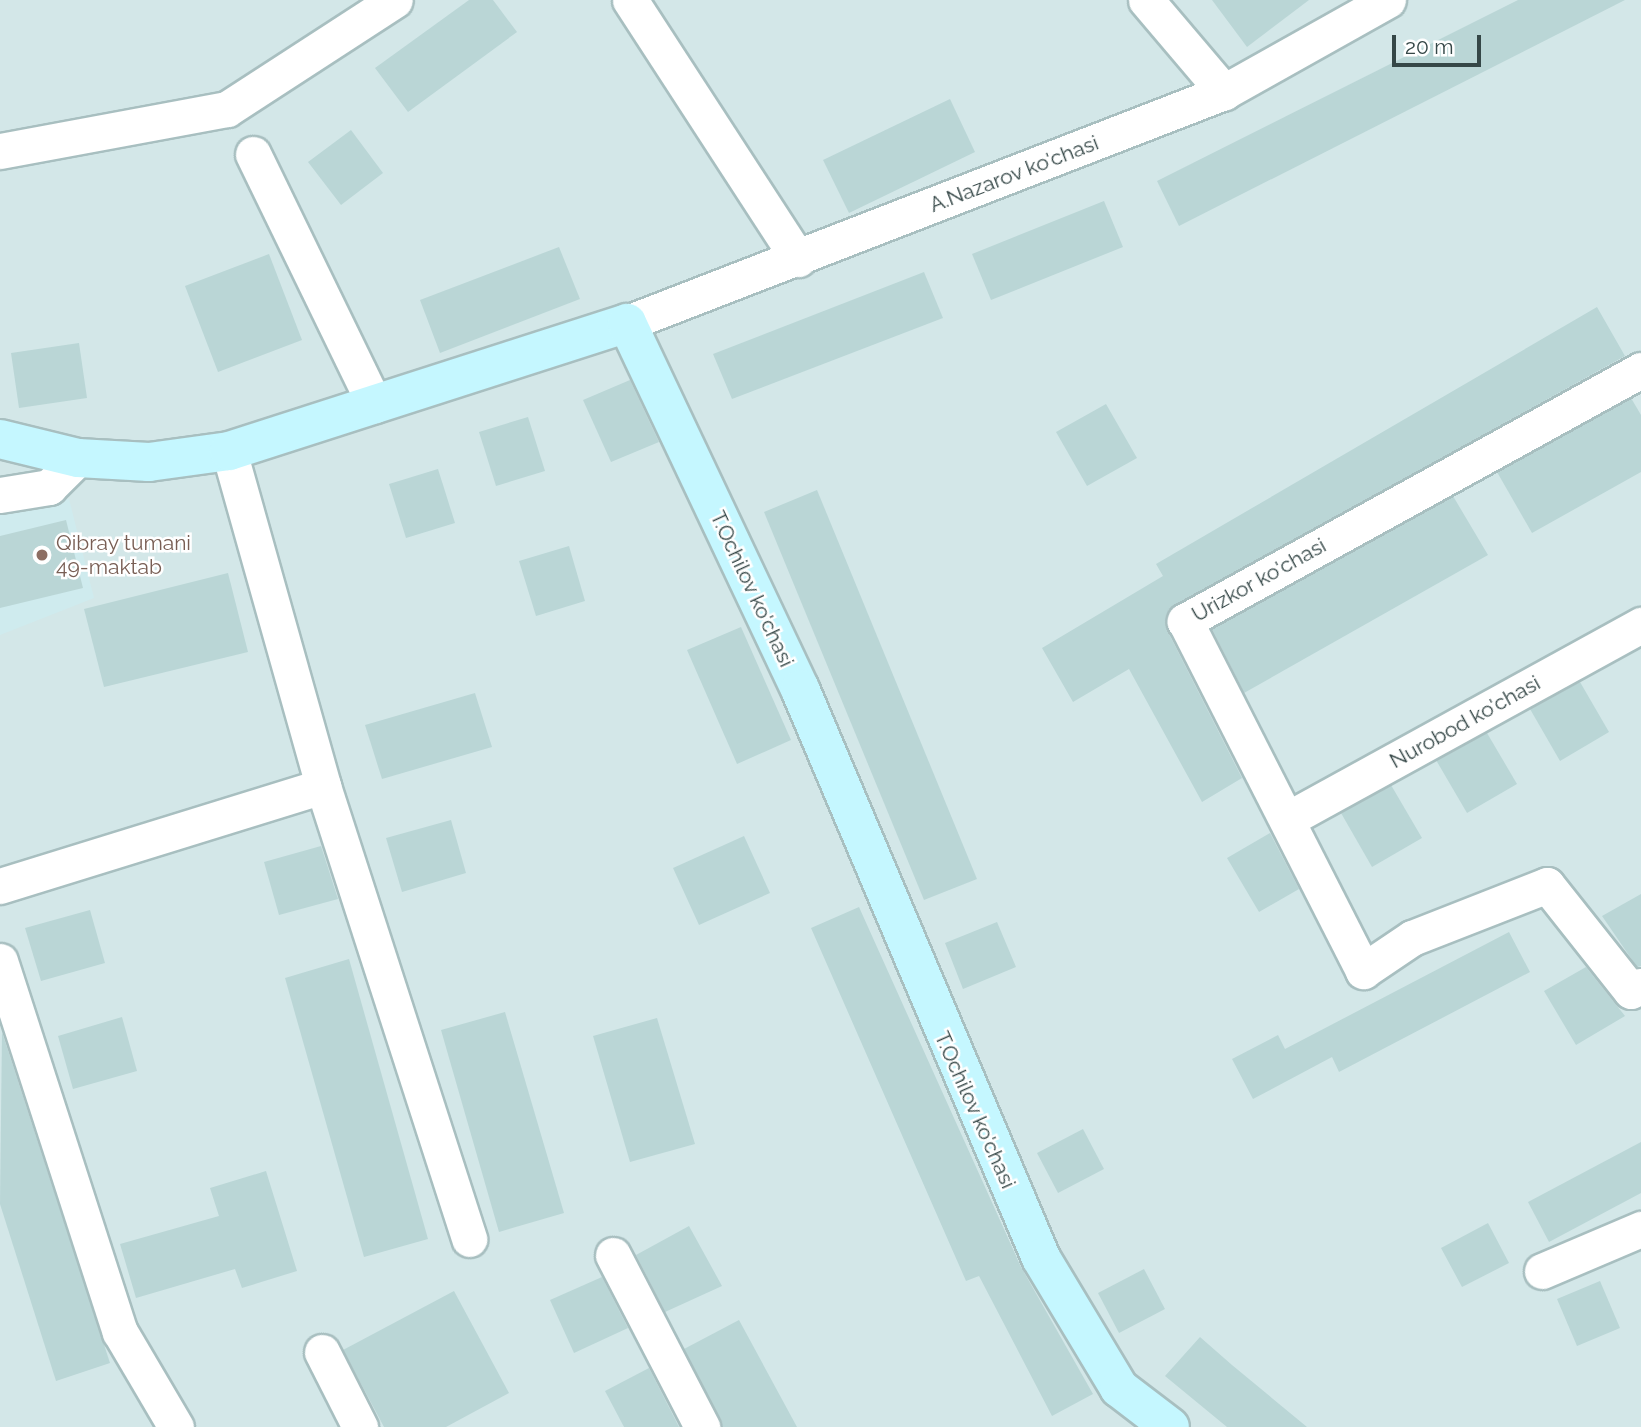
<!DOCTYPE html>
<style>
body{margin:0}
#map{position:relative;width:1641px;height:1427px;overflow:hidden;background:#e6f3f4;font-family:Raleway,sans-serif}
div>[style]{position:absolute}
.residential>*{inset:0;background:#d3e7e8}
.education>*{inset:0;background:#cfebee}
.building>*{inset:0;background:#bad6d6}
.roads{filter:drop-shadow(2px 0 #a8bfc0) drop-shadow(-2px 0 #a8bfc0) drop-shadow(0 2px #a8bfc0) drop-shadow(0 -2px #a8bfc0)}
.street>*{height:35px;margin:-17.5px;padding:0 17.5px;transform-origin:17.5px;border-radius:17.5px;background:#fff}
.secondary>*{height:38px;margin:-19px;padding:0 19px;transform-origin:19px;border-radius:19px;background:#c5f7ff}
.dots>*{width:19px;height:19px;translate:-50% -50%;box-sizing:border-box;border:4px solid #fff;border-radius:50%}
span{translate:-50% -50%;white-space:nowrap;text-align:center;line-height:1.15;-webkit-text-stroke:5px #fff;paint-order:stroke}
.street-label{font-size:21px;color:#354747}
.education-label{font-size:21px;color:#785e54}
.left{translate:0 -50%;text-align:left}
.scale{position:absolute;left:1392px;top:35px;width:89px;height:32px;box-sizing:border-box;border:4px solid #354747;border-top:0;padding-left:9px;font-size:21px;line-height:24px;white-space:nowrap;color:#354747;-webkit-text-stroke:5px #fff;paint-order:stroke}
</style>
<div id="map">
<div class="residential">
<div style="clip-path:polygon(0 0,1641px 0,1641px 1427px,0 1427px)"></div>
</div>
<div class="education">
<div style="clip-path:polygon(69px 499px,94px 598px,0 635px,0 511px)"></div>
</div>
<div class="building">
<div style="clip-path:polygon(469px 0,493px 0,517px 32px,408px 112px,375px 68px)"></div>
<div style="clip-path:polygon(1212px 0,1309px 0,1247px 47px)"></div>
<div style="clip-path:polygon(1518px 0,1625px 0,1179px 226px,1157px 181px)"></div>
<div style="clip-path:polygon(950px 99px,975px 152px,849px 213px,823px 160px)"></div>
<div style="clip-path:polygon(351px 130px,383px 173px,341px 205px,308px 162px)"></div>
<div style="clip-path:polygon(1104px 201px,1123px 247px,991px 300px,972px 254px)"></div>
<div style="clip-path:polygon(559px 247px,580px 299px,440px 353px,420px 300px)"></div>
<div style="clip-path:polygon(269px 254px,302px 340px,218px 372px,185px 286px)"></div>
<div style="clip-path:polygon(924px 272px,943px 318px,732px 399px,713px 354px)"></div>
<div style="clip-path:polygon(1597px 307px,1625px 356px,1168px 610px,1167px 630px,1242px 778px,1202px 802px,1129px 669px,1073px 702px,1042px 648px,1163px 576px,1156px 564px)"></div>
<div style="clip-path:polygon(79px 343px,87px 398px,19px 408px,11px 353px)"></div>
<div style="clip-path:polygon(630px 380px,659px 442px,611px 462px,583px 400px)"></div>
<div style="clip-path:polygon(1631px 398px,1641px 415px,1641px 472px,1532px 533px,1497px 472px)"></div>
<div style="clip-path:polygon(1106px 404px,1137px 458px,1087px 486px,1056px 432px)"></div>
<div style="clip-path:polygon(528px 417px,545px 471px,496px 486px,479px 432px)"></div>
<div style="clip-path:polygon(438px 469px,455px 523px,406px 538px,389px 484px)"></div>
<div style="clip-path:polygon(817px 490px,977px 879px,924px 900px,764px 512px)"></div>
<div style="clip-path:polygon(1453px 496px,1488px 555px,1244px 693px,1212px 629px)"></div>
<div style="clip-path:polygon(66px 520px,83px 588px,0 608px,0 536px)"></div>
<div style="clip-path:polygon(569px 546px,585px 601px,536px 616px,519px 561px)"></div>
<div style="clip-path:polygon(228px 573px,248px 652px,104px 687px,84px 609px)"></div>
<div style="clip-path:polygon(741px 627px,791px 740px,737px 764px,687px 650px)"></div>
<div style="clip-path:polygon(1580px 682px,1609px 732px,1560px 761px,1530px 709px)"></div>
<div style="clip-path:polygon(475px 693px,492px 747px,382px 779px,365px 725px)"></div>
<div style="clip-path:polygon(1487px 733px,1517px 784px,1467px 813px,1436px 760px)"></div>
<div style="clip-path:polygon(1391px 785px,1422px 838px,1372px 867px,1341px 813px)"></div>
<div style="clip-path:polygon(451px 820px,466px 873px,402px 892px,386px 838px)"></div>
<div style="clip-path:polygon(1270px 833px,1299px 889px,1259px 912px,1227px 858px)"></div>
<div style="clip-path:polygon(744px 836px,770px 893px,699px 925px,673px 868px)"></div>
<div style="clip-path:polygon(321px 846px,338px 899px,279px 915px,264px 862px)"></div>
<div style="clip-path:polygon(1641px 894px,1641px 966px,1637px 967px,1602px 916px)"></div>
<div style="clip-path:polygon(859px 907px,1021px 1267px,1093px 1394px,1052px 1416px,979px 1276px,966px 1281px,811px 928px)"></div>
<div style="clip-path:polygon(90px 910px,105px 963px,41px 981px,25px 928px)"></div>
<div style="clip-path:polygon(997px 922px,1016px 967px,963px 989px,945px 943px)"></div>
<div style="clip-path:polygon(1509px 932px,1530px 972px,1339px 1072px,1332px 1057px,1253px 1099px,1232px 1059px,1278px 1035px,1285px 1049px)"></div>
<div style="clip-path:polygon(349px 959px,428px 1239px,364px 1257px,285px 978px)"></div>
<div style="clip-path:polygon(1586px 967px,1625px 1016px,1576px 1045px,1544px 991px)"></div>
<div style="clip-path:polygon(505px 1012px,564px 1213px,499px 1232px,441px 1030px)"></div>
<div style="clip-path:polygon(122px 1017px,137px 1071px,73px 1089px,58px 1036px)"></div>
<div style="clip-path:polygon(657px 1018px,695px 1144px,630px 1162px,593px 1036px)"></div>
<div style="clip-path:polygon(2px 1032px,110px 1363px,56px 1381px,0 1204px)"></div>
<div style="clip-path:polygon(1083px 1129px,1104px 1169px,1058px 1193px,1037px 1153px)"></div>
<div style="clip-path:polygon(1641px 1142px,1641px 1193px,1549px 1242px,1528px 1202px)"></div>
<div style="clip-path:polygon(266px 1171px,297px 1271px,242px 1288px,235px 1269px,136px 1298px,120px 1244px,219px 1216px,210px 1188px)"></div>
<div style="clip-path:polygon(1488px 1223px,1509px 1263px,1462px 1287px,1441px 1248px)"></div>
<div style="clip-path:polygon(689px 1226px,722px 1286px,665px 1312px,636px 1255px)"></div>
<div style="clip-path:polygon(1144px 1269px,1165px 1309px,1119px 1333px,1098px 1293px)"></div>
<div style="clip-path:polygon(602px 1277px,628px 1328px,574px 1353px,550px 1300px)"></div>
<div style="clip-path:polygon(1600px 1281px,1620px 1328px,1577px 1346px,1557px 1299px)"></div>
<div style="clip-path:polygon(454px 1291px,509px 1393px,446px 1427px,384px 1427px,343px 1350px)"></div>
<div style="clip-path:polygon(739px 1320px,797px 1427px,722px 1427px,684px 1349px)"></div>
<div style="clip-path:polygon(1200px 1337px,1232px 1365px,1307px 1427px,1227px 1427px,1165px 1376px)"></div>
<div style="clip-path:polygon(649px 1368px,679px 1427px,624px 1427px,605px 1391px)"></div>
</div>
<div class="roads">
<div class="street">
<div style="left:630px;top:0;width:309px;rotate:57deg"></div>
<div style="left:1146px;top:0;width:121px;rotate:49.7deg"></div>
<div style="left:0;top:151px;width:231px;rotate:-10.5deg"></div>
<div style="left:227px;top:109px;width:200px;rotate:-33deg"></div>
<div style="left:253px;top:154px;width:279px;rotate:64.1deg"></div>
<div style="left:627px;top:323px;width:640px;rotate:-21.15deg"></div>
<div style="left:1224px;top:92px;width:188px;rotate:-29.3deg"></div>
<div style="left:1641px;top:370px;width:521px;rotate:151.17deg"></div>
<div style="left:1185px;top:621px;width:393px;rotate:63deg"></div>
<div style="left:1363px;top:971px;width:59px;rotate:-34deg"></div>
<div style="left:1412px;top:938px;width:145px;rotate:-21.4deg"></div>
<div style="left:1547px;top:885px;width:135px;rotate:51.6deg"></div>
<div style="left:1631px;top:991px;width:11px;rotate:-27deg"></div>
<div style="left:229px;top:451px;width:348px;rotate:74.3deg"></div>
<div style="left:323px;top:786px;width:476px;rotate:72.1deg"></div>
<div style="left:0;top:495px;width:50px;rotate:-9.3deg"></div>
<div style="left:49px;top:487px;width:41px;rotate:-45deg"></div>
<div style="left:1290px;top:818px;width:401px;rotate:-28.8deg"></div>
<div style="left:0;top:886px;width:338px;rotate:-17.2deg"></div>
<div style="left:0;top:961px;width:390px;rotate:72.1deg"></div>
<div style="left:120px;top:1332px;width:110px;rotate:59.5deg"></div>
<div style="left:613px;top:1255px;width:194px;rotate:62.6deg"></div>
<div style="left:1542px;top:1271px;width:108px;rotate:-23deg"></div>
<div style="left:322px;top:1352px;width:84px;rotate:63.1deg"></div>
</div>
<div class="secondary">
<div style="left:0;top:439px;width:80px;rotate:13.7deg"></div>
<div style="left:78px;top:458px;width:71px;rotate:3.2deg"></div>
<div style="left:149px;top:462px;width:81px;rotate:-7.8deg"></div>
<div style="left:229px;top:451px;width:418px;rotate:-17.8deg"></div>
<div style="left:627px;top:323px;width:405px;rotate:64.7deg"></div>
<div style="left:800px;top:689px;width:618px;rotate:67.04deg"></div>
<div style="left:1041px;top:1258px;width:152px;rotate:59deg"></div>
<div style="left:1119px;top:1388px;width:64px;rotate:37.4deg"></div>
</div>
</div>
<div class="dots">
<div style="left:42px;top:555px;background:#8d6e63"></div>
</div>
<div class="street-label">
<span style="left:1014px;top:174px;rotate:-21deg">A.Nazarov ko'chasi</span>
<span style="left:1259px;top:580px;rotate:-29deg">Urizkor ko'chasi</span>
<span style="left:752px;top:589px;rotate:65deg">T.Ochilov ko'chasi</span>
<span style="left:1465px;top:722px;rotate:-29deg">Nurobod ko'chasi</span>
<span style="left:975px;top:1110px;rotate:66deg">T.Ochilov ko'chasi</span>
</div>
<div class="education-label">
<span class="left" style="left:56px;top:555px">Qibray tumani<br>49-maktab</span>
</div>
<div class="scale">20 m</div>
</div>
